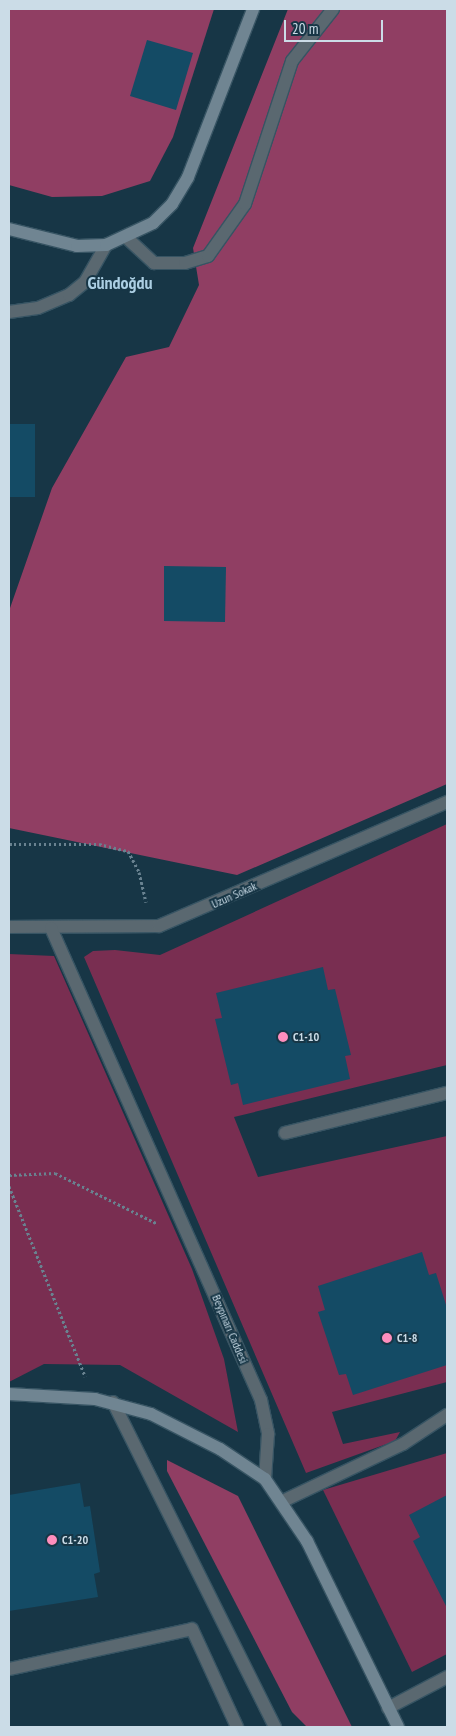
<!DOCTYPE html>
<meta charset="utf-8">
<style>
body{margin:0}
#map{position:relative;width:456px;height:1736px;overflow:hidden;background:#173646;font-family:"PT Sans Narrow",sans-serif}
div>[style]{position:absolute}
.green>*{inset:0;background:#792e51}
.forest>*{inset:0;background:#903e63}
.building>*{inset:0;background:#144b65}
.path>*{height:3px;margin-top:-1.5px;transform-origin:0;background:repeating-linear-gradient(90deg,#698290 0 2.5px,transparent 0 5px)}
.roads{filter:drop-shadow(1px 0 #375463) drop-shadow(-1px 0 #375463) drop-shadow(0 1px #375463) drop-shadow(0 -1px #375463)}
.lane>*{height:12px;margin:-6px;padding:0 6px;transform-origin:6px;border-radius:6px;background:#5a6870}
.street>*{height:12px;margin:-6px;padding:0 6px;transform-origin:6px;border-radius:6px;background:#5a6870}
.secondary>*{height:12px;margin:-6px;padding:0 6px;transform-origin:6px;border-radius:6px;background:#708592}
.dots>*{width:14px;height:14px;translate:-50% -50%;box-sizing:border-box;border:2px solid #173646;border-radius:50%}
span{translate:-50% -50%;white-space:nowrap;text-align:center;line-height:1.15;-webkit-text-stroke:4px #173646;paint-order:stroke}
.street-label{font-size:12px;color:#cbdce7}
.poi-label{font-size:12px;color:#cbdce7;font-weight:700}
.left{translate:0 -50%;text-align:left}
.district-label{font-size:18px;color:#accfe3;font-weight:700}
.frame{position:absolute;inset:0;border:10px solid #cbdce7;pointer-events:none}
.scale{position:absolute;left:284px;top:20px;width:99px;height:22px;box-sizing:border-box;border:2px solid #cbdce7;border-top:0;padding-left:6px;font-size:15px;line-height:18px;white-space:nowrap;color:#cbdce7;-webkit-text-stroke:4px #173646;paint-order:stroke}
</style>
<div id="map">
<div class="green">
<div style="clip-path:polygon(447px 824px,447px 1065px,234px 1117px,258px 1177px,447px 1136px,447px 1382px,332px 1412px,343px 1444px,400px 1432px,395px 1441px,306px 1473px,84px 957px,93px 951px,115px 950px,160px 955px)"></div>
<div style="clip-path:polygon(9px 954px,54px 956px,192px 1269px,224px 1359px,238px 1432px,120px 1365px,44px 1364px,9px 1382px)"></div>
<div style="clip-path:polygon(447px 1453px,447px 1654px,412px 1672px,323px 1490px)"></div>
</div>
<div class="forest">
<div style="clip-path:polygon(9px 9px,214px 9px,173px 137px,150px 181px,102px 196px,52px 197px,9px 185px)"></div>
<div style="clip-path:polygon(288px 9px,447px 9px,447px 784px,237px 875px,9px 828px,9px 611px,52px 488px,126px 357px,169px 347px,199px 285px,193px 248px)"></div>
<div style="clip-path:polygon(167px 1460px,238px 1496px,352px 1727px,307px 1727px,292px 1712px,167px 1471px)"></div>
</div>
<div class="building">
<div style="clip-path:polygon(147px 40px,193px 53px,176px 110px,130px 96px)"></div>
<div style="clip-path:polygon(9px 424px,35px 424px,35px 497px,9px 497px)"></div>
<div style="clip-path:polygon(164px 566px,226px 567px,225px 622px,164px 621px)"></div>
<div style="clip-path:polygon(323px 967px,328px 990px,335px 989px,351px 1055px,345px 1056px,350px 1079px,243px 1105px,238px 1083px,231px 1085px,215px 1019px,222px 1018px,216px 993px)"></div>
<div style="clip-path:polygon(422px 1252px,429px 1275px,436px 1273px,447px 1308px,447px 1365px,353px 1395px,346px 1374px,339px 1375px,318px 1312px,325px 1310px,318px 1286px)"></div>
<div style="clip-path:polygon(80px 1483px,84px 1507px,90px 1506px,100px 1572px,94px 1574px,98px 1597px,9px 1611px,9px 1495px)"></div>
<div style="clip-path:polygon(447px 1495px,447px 1608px,413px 1541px,420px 1537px,409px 1515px)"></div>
</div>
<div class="path">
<div style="left:9px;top:844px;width:90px"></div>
<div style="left:99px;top:844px;width:30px;rotate:14deg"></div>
<div style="left:128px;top:851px;width:24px;rotate:62deg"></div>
<div style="left:139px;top:872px;width:31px;rotate:77deg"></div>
<div style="left:9px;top:1175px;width:46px;rotate:-2.5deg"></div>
<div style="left:55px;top:1173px;width:113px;rotate:26.3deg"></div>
<div style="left:9px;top:1186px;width:205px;rotate:68.2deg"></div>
</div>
<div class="roads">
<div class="lane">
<div style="left:127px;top:238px;width:37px;rotate:43deg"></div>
<div style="left:154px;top:263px;width:31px"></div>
<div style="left:185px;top:263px;width:24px;rotate:-17deg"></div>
<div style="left:208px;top:256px;width:64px;rotate:-54.6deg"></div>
<div style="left:245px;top:204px;width:151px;rotate:-71.8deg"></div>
<div style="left:292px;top:61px;width:66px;rotate:-51.7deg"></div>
</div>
<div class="street">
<div style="left:9px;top:312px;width:29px;rotate:-8deg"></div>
<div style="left:38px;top:308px;width:34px;rotate:-23deg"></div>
<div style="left:69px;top:295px;width:21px;rotate:-39deg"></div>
<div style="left:85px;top:282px;width:43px;rotate:-60.4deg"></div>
<div style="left:9px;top:927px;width:150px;rotate:-0.4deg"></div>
<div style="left:159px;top:926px;width:314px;rotate:-23.3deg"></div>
<div style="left:51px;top:928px;width:517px;rotate:66.01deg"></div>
<div style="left:261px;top:1400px;width:35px;rotate:78deg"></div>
<div style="left:268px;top:1434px;width:45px;rotate:93.8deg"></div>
<div style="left:285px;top:1133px;width:167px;rotate:-13.9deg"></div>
<div style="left:113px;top:1402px;width:363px;rotate:63.5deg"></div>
<div style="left:283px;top:1501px;width:133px;rotate:-25.4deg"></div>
<div style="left:403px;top:1444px;width:53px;rotate:-33.4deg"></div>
<div style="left:9px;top:1669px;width:187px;rotate:-12.3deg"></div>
<div style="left:192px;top:1629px;width:108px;rotate:65.3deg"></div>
<div style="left:388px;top:1708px;width:67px;rotate:-27.7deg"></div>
</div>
<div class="secondary">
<div style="left:9px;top:229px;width:70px;rotate:14deg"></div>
<div style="left:77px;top:246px;width:29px;rotate:-2deg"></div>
<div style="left:106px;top:245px;width:52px;rotate:-25.1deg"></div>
<div style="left:153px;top:223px;width:27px;rotate:-45deg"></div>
<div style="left:172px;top:204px;width:31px;rotate:-59deg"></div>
<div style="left:188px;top:177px;width:180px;rotate:-68.8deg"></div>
<div style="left:9px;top:1394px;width:86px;rotate:3.3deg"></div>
<div style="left:95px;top:1399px;width:58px;rotate:15deg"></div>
<div style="left:151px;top:1414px;width:77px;rotate:26.9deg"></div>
<div style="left:220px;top:1449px;width:54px;rotate:33.7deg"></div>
<div style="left:265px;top:1479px;width:75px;rotate:55.9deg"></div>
<div style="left:307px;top:1541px;width:207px;rotate:63.9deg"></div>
</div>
</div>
<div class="dots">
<div style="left:283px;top:1037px;background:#fe8ebd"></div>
<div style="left:387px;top:1338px;background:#fe8ebd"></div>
<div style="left:52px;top:1540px;background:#fe8ebd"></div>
</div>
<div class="street-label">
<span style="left:234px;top:895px;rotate:-24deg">Uzun Sokak</span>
<span style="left:230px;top:1329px;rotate:67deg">Beypınarı Caddesi</span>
</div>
<div class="poi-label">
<span class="left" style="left:293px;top:1037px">C1-10</span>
<span class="left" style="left:397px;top:1338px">C1-8</span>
<span class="left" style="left:62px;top:1540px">C1-20</span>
</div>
<div class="district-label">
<span style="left:120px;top:283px">Gündoğdu</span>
</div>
<div class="frame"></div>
<div class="scale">20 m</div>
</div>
